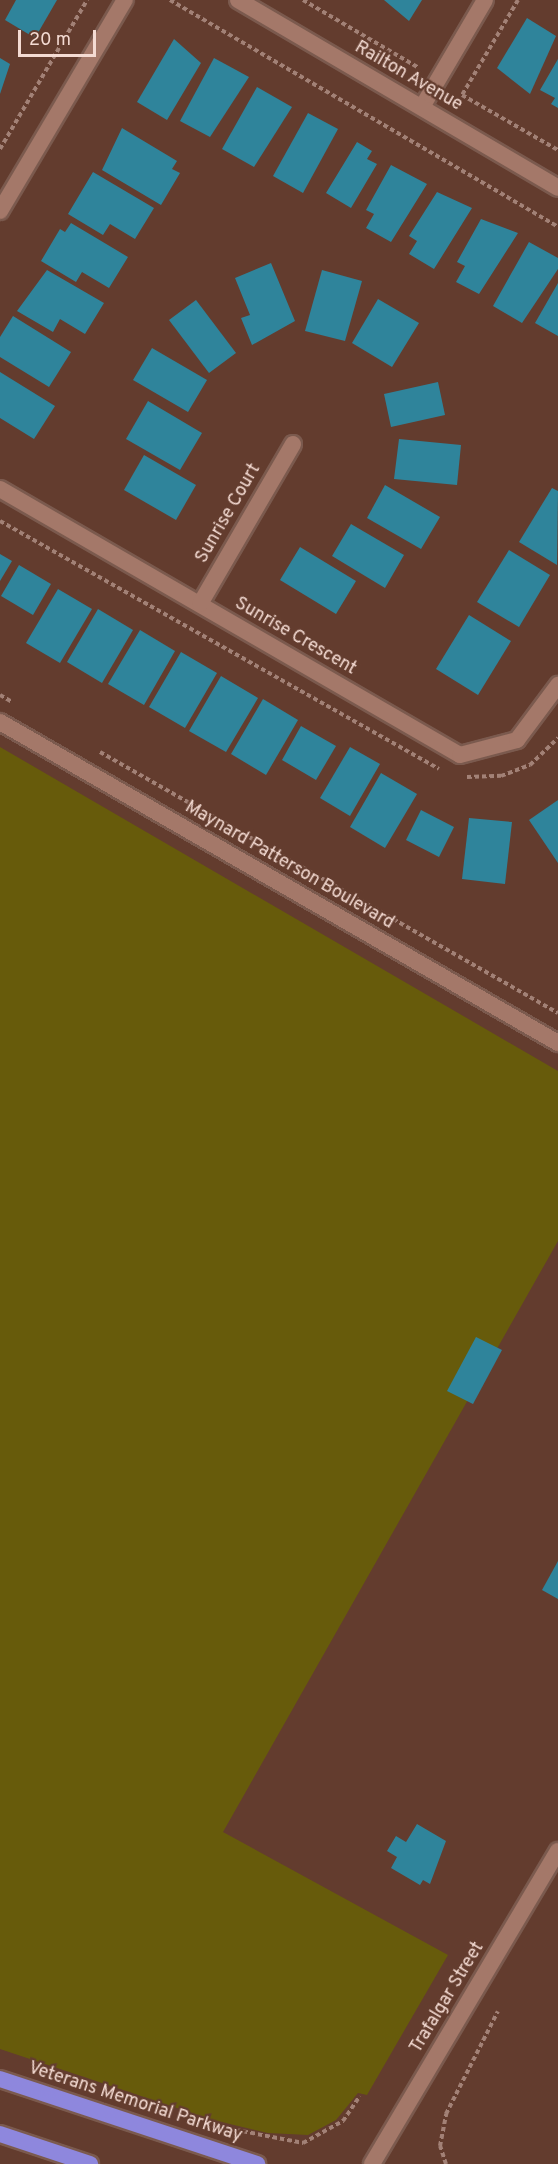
<!DOCTYPE html>
<style>
body{margin:0}
#map{position:relative;width:558px;height:2164px;overflow:hidden;background:#633c2e;font-family:Overpass,sans-serif}
div>[style]{position:absolute}
.green>*{inset:0;background:#675b0b}
.building>*{inset:0;background:#2f849b}
.path>*{height:4px;margin-top:-2px;transform-origin:0;background:repeating-linear-gradient(90deg,#a28176 0 4.5px,transparent 0 7.5px)}
.roads{filter:drop-shadow(2px 0 #7b5a4e) drop-shadow(-2px 0 #7b5a4e) drop-shadow(0 2px #7b5a4e) drop-shadow(0 -2px #7b5a4e)}
.minor>*{height:16px;margin:-8px;padding:0 8px;transform-origin:8px;border-radius:8px;background:#a47869}
.tertiary>*{height:16px;margin:-8px;padding:0 8px;transform-origin:8px;border-radius:8px;background:#a47869}
.secondary>*{height:16px;margin:-8px;padding:0 8px;transform-origin:8px;border-radius:8px;background:#a47869}
.trunk>*{height:16px;margin:-8px;padding:0 8px;transform-origin:8px;border-radius:8px;background:#8e87dd}
span{translate:-50% -50%;white-space:nowrap;text-align:center;line-height:1.15;-webkit-text-stroke:4.5px #633c2e;paint-order:stroke}
.street-label{font-size:18px;color:#f4dbd3}
.scale{position:absolute;left:18px;top:30px;width:78px;height:27px;box-sizing:border-box;border:3px solid #f4dbd3;border-top:0;padding-left:8px;font-size:18px;line-height:21px;white-space:nowrap;color:#f4dbd3;-webkit-text-stroke:4px #633c2e;paint-order:stroke}
</style>
<div id="map">
<div class="green">
<div style="clip-path:polygon(0 747px,558px 1071px,558px 1241px,223px 1832px,448px 1955px,367px 2095px,358px 2093px,336px 2120px,308px 2135px,268px 2133px,213px 2120px,0 2049px)"></div>
</div>
<div class="building">
<div style="clip-path:polygon(16px 0,57px 0,35px 38px,5px 20px)"></div>
<div style="clip-path:polygon(384px 0,422px 0,409px 21px)"></div>
<div style="clip-path:polygon(527px 18px,556px 36px,530px 94px,497px 68px)"></div>
<div style="clip-path:polygon(174px 39px,201px 63px,167px 120px,137px 102px)"></div>
<div style="clip-path:polygon(0 58px,10px 64px,0 94px)"></div>
<div style="clip-path:polygon(214px 58px,249px 77px,210px 137px,180px 121px)"></div>
<div style="clip-path:polygon(558px 59px,558px 108px,551px 104px,555px 98px,540px 90px)"></div>
<div style="clip-path:polygon(257px 87px,292px 107px,254px 167px,222px 149px)"></div>
<div style="clip-path:polygon(308px 113px,338px 129px,303px 193px,273px 176px)"></div>
<div style="clip-path:polygon(122px 128px,177px 161px,172px 169px,180px 173px,161px 205px,102px 170px)"></div>
<div style="clip-path:polygon(357px 142px,372px 151px,367px 159px,377px 164px,351px 208px,326px 193px)"></div>
<div style="clip-path:polygon(391px 165px,427px 184px,391px 242px,366px 228px,374px 214px,366px 210px)"></div>
<div style="clip-path:polygon(93px 172px,154px 208px,135px 239px,110px 224px,103px 235px,68px 214px)"></div>
<div style="clip-path:polygon(437px 192px,472px 208px,434px 269px,409px 254px,417px 241px,409px 236px)"></div>
<div style="clip-path:polygon(481px 219px,518px 233px,479px 294px,456px 282px,465px 266px,457px 262px)"></div>
<div style="clip-path:polygon(71px 223px,128px 257px,109px 288px,82px 272px,76px 282px,41px 261px,60px 229px,65px 232px)"></div>
<div style="clip-path:polygon(529px 242px,558px 258px,558px 269px,522px 323px,493px 306px)"></div>
<div style="clip-path:polygon(271px 263px,295px 321px,252px 345px,241px 318px,250px 315px,235px 278px)"></div>
<div style="clip-path:polygon(47px 270px,104px 303px,85px 334px,60px 319px,53px 332px,17px 311px)"></div>
<div style="clip-path:polygon(322px 270px,362px 281px,345px 341px,305px 331px)"></div>
<div style="clip-path:polygon(558px 283px,558px 336px,535px 323px)"></div>
<div style="clip-path:polygon(378px 299px,419px 323px,392px 367px,352px 343px)"></div>
<div style="clip-path:polygon(196px 300px,236px 353px,209px 373px,169px 320px)"></div>
<div style="clip-path:polygon(13px 316px,71px 352px,49px 387px,0 357px,0 337px)"></div>
<div style="clip-path:polygon(152px 348px,207px 380px,188px 412px,133px 380px)"></div>
<div style="clip-path:polygon(0 372px,55px 406px,34px 439px,0 418px)"></div>
<div style="clip-path:polygon(438px 382px,445px 415px,391px 427px,384px 394px)"></div>
<div style="clip-path:polygon(148px 401px,202px 433px,180px 470px,126px 439px)"></div>
<div style="clip-path:polygon(399px 439px,461px 445px,457px 485px,394px 479px)"></div>
<div style="clip-path:polygon(144px 455px,196px 485px,176px 520px,124px 490px)"></div>
<div style="clip-path:polygon(385px 485px,440px 517px,421px 549px,367px 518px)"></div>
<div style="clip-path:polygon(552px 488px,558px 491px,557px 565px,519px 542px)"></div>
<div style="clip-path:polygon(351px 524px,404px 555px,385px 588px,332px 556px)"></div>
<div style="clip-path:polygon(300px 547px,356px 581px,336px 614px,280px 580px)"></div>
<div style="clip-path:polygon(509px 550px,550px 575px,519px 627px,477px 602px)"></div>
<div style="clip-path:polygon(0 554px,12px 561px,0 581px)"></div>
<div style="clip-path:polygon(19px 565px,51px 584px,33px 615px,1px 596px)"></div>
<div style="clip-path:polygon(58px 589px,92px 609px,60px 663px,26px 643px)"></div>
<div style="clip-path:polygon(98px 609px,133px 630px,102px 683px,67px 662px)"></div>
<div style="clip-path:polygon(469px 615px,511px 641px,478px 695px,436px 669px)"></div>
<div style="clip-path:polygon(140px 630px,175px 651px,144px 705px,108px 684px)"></div>
<div style="clip-path:polygon(181px 652px,217px 673px,185px 728px,149px 707px)"></div>
<div style="clip-path:polygon(221px 676px,258px 698px,226px 752px,189px 731px)"></div>
<div style="clip-path:polygon(263px 699px,298px 720px,266px 775px,231px 754px)"></div>
<div style="clip-path:polygon(301px 726px,336px 746px,316px 780px,282px 760px)"></div>
<div style="clip-path:polygon(350px 747px,380px 764px,350px 816px,320px 798px)"></div>
<div style="clip-path:polygon(381px 773px,417px 794px,385px 848px,350px 827px)"></div>
<div style="clip-path:polygon(558px 800px,558px 863px,529px 820px)"></div>
<div style="clip-path:polygon(421px 810px,454px 827px,439px 857px,406px 840px)"></div>
<div style="clip-path:polygon(469px 818px,512px 822px,505px 884px,462px 879px)"></div>
<div style="clip-path:polygon(476px 1337px,502px 1350px,473px 1404px,447px 1391px)"></div>
<div style="clip-path:polygon(558px 1561px,558px 1599px,542px 1590px)"></div>
<div style="clip-path:polygon(417px 1824px,446px 1841px,430px 1884px,423px 1880px,420px 1885px,391px 1868px,397px 1857px,387px 1851px,396px 1836px,406px 1842px)"></div>
</div>
<div class="path">
<div style="left:170px;top:0;width:450px;rotate:30.3deg"></div>
<div style="left:303px;top:0;width:134px;rotate:30.4deg"></div>
<div style="left:518px;top:0;width:110px;rotate:120.5deg"></div>
<div style="left:462px;top:95px;width:111px;rotate:29.8deg"></div>
<div style="left:0;top:149px;width:173px;rotate:-59.7deg"></div>
<div style="left:0;top:521px;width:504px;rotate:29.46deg"></div>
<div style="left:0;top:695px;width:14px;rotate:30deg"></div>
<div style="left:100px;top:752px;width:527px;rotate:29.68deg"></div>
<div style="left:467px;top:777px;width:34px;rotate:-2deg"></div>
<div style="left:501px;top:776px;width:31px;rotate:-21deg"></div>
<div style="left:530px;top:765px;width:39px;rotate:-44deg"></div>
<div style="left:221px;top:2127px;width:84px;rotate:11deg"></div>
<div style="left:303px;top:2143px;width:46px;rotate:-28.8deg"></div>
<div style="left:343px;top:2121px;width:30px;rotate:-56deg"></div>
<div style="left:446px;top:2164px;width:19px;rotate:-108deg"></div>
<div style="left:440px;top:2146px;width:33px;rotate:-79deg"></div>
<div style="left:446px;top:2114px;width:115px;rotate:-63.2deg"></div>
</div>
<div class="roads">
<div class="minor">
<div style="left:422px;top:107px;width:124px;rotate:-59.5deg"></div>
<div style="left:0;top:211px;width:245px;rotate:-59.4deg"></div>
<div style="left:0;top:489px;width:531px;rotate:30.04deg"></div>
<div style="left:460px;top:755px;width:59px;rotate:-14.7deg"></div>
<div style="left:517px;top:740px;width:69px;rotate:-53.3deg"></div>
<div style="left:200px;top:604px;width:185px;rotate:-59.8deg"></div>
<div style="left:0;top:722px;width:644px;rotate:29.91deg"></div>
</div>
<div class="tertiary">
<div style="left:238px;top:0;width:371px;rotate:30.4deg"></div>
</div>
<div class="secondary">
<div style="left:372px;top:2164px;width:364px;rotate:-59.3deg"></div>
</div>
<div class="trunk">
<div style="left:0;top:2079px;width:271px;rotate:18.3deg"></div>
<div style="left:0;top:2134px;width:95px;rotate:18.4deg"></div>
</div>
</div>
<div class="street-label">
<span style="left:408px;top:77px;rotate:30deg">Railton Avenue</span>
<span style="left:229px;top:514px;rotate:-60deg">Sunrise Court</span>
<span style="left:295px;top:637px;rotate:30deg">Sunrise Crescent</span>
<span style="left:289px;top:866px;rotate:30deg">Maynard Patterson Boulevard</span>
<span style="left:448px;top:1998px;rotate:-59deg">Trafalgar Street</span>
<span style="left:135px;top:2103px;rotate:18deg">Veterans Memorial Parkway</span>
</div>
<div class="scale">20 m</div>
</div>
